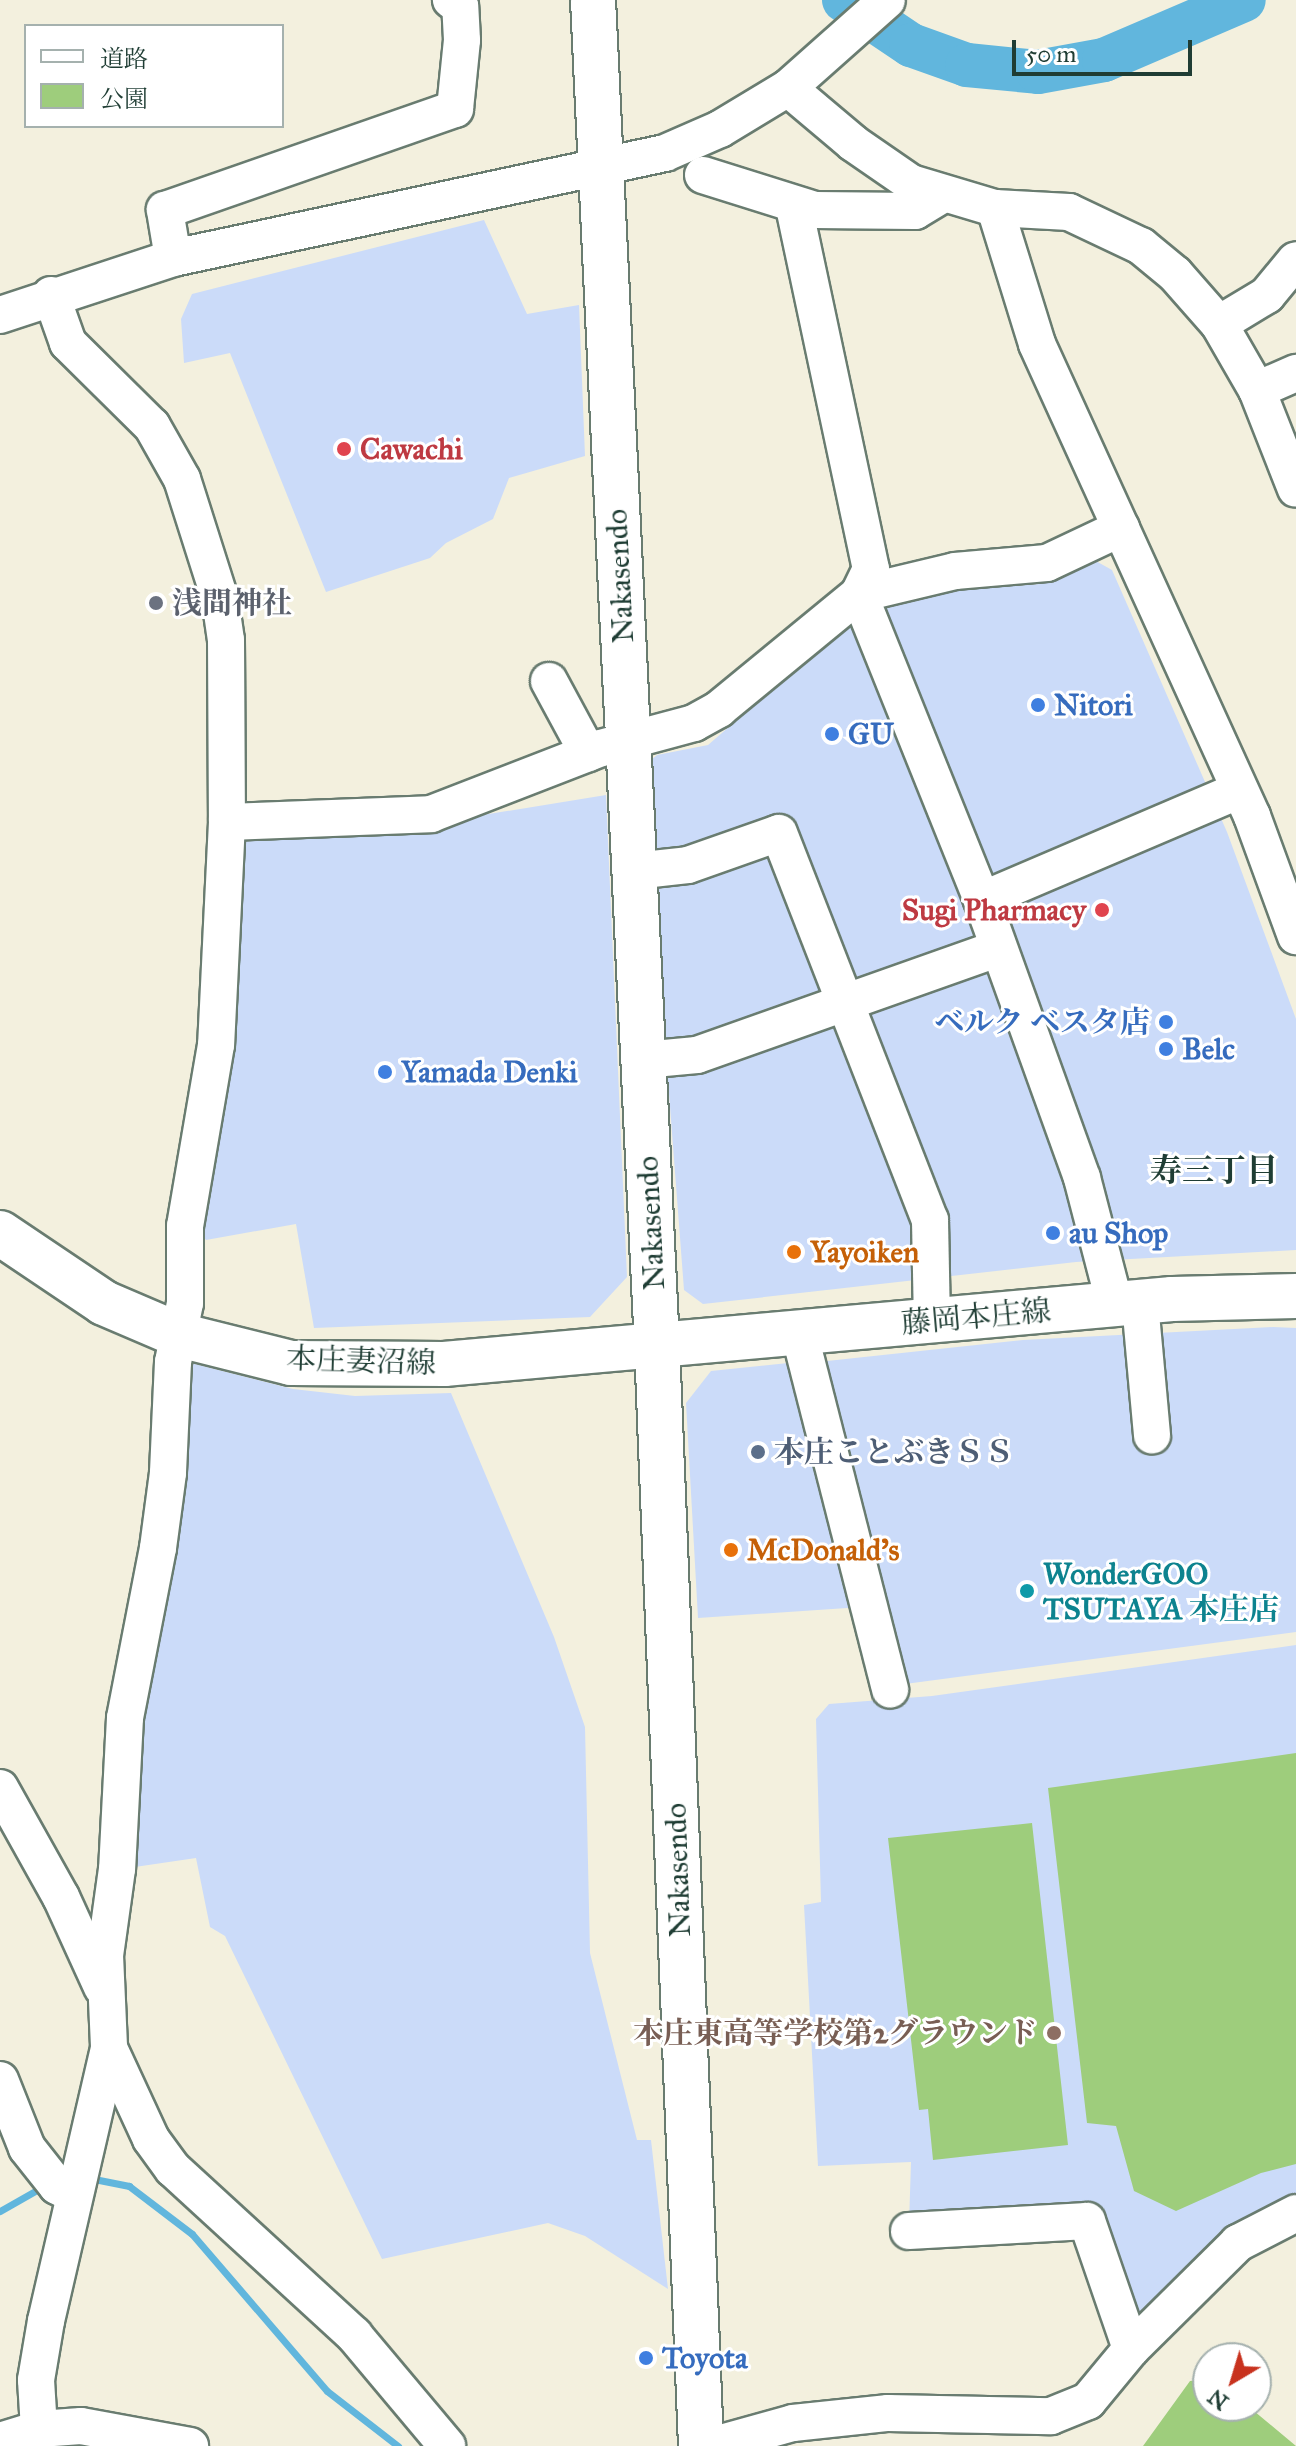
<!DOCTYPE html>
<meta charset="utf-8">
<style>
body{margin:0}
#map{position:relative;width:1296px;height:2446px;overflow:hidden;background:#f3f0de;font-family:"IM FELL Great Primer","Noto Serif JP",serif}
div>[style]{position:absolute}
.built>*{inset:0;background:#cbdbf9}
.green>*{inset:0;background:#9ecd7c}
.stream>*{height:7px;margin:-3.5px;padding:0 3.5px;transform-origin:3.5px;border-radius:3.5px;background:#61b6dd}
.river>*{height:44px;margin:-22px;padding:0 22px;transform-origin:22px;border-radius:22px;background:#61b6dd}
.roads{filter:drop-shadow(2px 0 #697c70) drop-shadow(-2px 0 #697c70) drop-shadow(0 2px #697c70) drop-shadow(0 -2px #697c70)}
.minor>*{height:36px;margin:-18px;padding:0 18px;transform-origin:18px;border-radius:18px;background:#fff}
.major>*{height:44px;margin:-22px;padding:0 22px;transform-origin:22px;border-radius:22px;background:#fff}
.highway>*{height:44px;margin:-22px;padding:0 22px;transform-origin:22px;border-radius:22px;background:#fff}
.dots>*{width:22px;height:22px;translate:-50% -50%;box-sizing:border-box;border:4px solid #fff;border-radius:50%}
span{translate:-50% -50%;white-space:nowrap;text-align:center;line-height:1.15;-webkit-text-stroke:6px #fff;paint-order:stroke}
.health-label{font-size:30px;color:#be3a42;font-weight:700}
.left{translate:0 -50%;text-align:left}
.right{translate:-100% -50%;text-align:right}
.street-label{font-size:30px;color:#1f3d34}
.worship-label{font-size:30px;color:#5b616d;font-weight:700}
.shop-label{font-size:30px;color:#366cbe;font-weight:700}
.food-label{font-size:30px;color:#c56008;font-weight:700}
.service-label{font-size:30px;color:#4e5e75;font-weight:700}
.culture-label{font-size:30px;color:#0d838f;font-weight:700}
.education-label{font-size:30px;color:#785e54;font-weight:700}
.neighbourhood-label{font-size:32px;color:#1f3d34;font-weight:700}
.legend{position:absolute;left:24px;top:24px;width:260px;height:104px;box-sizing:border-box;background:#fff;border:2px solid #a5b1ae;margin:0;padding:10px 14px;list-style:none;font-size:24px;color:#1f3d34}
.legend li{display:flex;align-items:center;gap:16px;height:40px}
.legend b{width:40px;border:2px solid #a5b1ae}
.north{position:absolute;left:1192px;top:2342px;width:80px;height:80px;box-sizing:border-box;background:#fff;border:2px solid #a5b1ae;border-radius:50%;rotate:218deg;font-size:22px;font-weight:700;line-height:32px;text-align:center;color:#1f3d34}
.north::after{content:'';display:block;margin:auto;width:28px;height:36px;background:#c8321e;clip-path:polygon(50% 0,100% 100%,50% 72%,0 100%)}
.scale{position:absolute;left:1012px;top:40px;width:180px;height:36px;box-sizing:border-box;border:4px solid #1f3d34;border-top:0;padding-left:10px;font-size:24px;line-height:28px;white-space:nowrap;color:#1f3d34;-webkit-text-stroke:6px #fff;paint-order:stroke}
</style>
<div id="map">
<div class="built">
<div style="clip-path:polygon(484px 220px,527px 314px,579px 305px,585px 456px,509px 478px,493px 519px,446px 543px,430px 558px,326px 592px,230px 353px,184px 363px,181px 319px,192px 294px)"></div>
<div style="clip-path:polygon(1094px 560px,1112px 570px,1227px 832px,1296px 1019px,1296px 1250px,1076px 1262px,703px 1304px,684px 1290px,644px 766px,657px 755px,708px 745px,809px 658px,852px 625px,888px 607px,956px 590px,1040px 584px)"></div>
<div style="clip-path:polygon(606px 795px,627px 1277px,590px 1317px,314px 1328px,296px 1224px,206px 1240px,196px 1227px,236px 846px,248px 835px,421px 825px)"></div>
<div style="clip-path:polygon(1273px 1327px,1296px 1328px,1296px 1632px,905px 1684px,818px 1368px,827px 1361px,1023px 1340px)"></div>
<div style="clip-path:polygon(179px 1360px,293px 1389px,355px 1396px,451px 1393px,554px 1637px,585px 1727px,590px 1953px,637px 2140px,651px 2140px,668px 2289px,585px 2236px,548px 2223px,382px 2259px,225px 1936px,210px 1927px,196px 1858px,128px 1868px)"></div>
<div style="clip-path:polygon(788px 1363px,862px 1607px,698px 1618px,686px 1403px,711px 1371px)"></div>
<div style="clip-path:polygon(1296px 1645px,1296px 2196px,1257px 2212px,1135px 2320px,1095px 2216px,909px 2224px,911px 2162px,818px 2166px,804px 1905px,821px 1902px,816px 1719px,829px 1704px,932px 1696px)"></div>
</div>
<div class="green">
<div style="clip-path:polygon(1296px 1753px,1296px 2164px,1261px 2173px,1176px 2211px,1134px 2191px,1116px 2126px,1087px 2123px,1048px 1788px)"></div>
<div style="clip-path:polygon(1032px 1823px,1068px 2145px,933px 2160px,928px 2109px,919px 2110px,888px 1838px)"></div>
<div style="clip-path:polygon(1208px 2379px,1208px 2406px,1248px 2406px,1296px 2446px,1143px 2446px,1190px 2381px)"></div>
</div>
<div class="stream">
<div style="left:89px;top:2178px;width:41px;rotate:11.3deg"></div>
<div style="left:129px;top:2186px;width:79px;rotate:37.3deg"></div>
<div style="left:192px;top:2234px;width:207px;rotate:49.3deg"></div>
<div style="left:327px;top:2391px;width:90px;rotate:37.8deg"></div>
<div style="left:0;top:2211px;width:51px;rotate:-29.6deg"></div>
</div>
<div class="river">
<div style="left:844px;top:0;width:81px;rotate:33.9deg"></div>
<div style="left:911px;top:45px;width:59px;rotate:19.7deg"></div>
<div style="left:967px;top:65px;width:71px;rotate:5.6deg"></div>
<div style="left:1038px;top:72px;width:67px;rotate:-10.3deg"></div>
<div style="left:1104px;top:60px;width:152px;rotate:-23.2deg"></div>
</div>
<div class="roads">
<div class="minor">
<div style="left:788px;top:88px;width:85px;rotate:40.2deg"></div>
<div style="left:853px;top:143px;width:70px;rotate:34.6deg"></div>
<div style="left:911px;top:183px;width:88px;rotate:16.6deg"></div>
<div style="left:995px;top:208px;width:74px;rotate:3.1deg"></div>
<div style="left:1069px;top:212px;width:80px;rotate:25.3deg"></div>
<div style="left:1141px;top:246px;width:44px;rotate:39.5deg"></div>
<div style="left:1175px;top:274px;width:67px;rotate:48.7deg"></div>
<div style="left:1219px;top:324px;width:76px;rotate:60.1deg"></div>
<div style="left:1257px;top:390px;width:106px;rotate:68.5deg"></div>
<div style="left:703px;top:175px;width:117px;rotate:17.4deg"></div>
<div style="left:815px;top:210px;width:100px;rotate:0.6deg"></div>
<div style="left:915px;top:211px;width:29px;rotate:-31deg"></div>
<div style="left:794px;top:207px;width:370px;rotate:78deg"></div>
<div style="left:871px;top:569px;width:28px;rotate:116deg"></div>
<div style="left:859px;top:594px;width:330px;rotate:68.1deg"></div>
<div style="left:982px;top:900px;width:295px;rotate:70.2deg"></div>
<div style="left:1082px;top:1178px;width:131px;rotate:75.4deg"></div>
<div style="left:995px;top:208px;width:142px;rotate:72.8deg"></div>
<div style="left:1037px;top:344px;width:519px;rotate:65.51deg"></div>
<div style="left:1252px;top:816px;width:128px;rotate:69.9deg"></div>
<div style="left:173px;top:258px;width:49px;rotate:-99.5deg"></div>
<div style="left:165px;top:210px;width:307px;rotate:-19.2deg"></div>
<div style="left:455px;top:109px;width:69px;rotate:-84.2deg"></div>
<div style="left:462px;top:40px;width:34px;rotate:-93deg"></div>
<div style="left:460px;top:6px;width:11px;rotate:-146deg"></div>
<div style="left:51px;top:295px;width:51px;rotate:70.5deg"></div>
<div style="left:68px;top:343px;width:118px;rotate:44.7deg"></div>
<div style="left:152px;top:426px;width:61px;rotate:60.5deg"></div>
<div style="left:182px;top:479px;width:126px;rotate:72.4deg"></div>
<div style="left:220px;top:599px;width:41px;rotate:81.7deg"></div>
<div style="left:226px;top:640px;width:182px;rotate:89.7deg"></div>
<div style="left:227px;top:822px;width:223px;rotate:92.8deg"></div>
<div style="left:216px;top:1045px;width:184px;rotate:99.7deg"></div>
<div style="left:185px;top:1226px;width:77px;rotate:90deg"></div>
<div style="left:185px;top:1303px;width:60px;rotate:101.5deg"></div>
<div style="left:173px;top:1362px;width:111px;rotate:92.6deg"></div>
<div style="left:168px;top:1473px;width:76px;rotate:97.6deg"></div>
<div style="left:158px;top:1548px;width:173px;rotate:101deg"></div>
<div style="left:125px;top:1718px;width:151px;rotate:93deg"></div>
<div style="left:117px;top:1869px;width:87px;rotate:97.9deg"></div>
<div style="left:105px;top:1955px;width:93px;rotate:87.5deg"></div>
<div style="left:109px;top:2048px;width:100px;rotate:65.2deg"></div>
<div style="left:151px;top:2139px;width:37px;rotate:54deg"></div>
<div style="left:173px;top:2169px;width:246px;rotate:42.5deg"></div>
<div style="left:354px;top:2335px;width:145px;rotate:50deg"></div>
<div style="left:0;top:315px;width:182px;rotate:-18.2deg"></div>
<div style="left:173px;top:258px;width:503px;rotate:-12.05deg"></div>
<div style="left:665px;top:153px;width:60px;rotate:-23.6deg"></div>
<div style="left:720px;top:129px;width:79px;rotate:-31.1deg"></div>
<div style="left:788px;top:88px;width:132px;rotate:-41.6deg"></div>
<div style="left:1219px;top:324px;width:56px;rotate:-31.1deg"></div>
<div style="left:1267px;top:295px;width:45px;rotate:-50.4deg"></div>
<div style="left:1257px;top:390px;width:43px;rotate:-23.6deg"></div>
<div style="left:549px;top:681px;width:82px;rotate:61.6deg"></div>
<div style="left:227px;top:822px;width:204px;rotate:-2.2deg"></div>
<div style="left:431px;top:814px;width:182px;rotate:-21.2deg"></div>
<div style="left:601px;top:748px;width:96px;rotate:-15deg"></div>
<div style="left:694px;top:723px;width:29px;rotate:-29deg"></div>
<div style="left:719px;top:709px;width:181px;rotate:-39.4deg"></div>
<div style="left:859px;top:594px;width:99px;rotate:-13.5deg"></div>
<div style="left:955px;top:571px;width:92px;rotate:-5deg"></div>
<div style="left:1047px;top:563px;width:82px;rotate:-25.3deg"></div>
<div style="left:634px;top:871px;width:54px;rotate:-6.3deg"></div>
<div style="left:688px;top:865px;width:96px;rotate:-19.4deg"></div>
<div style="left:779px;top:833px;width:415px;rotate:68.7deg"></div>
<div style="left:930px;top:1220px;width:100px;rotate:88.9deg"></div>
<div style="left:982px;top:900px;width:280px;rotate:-23.1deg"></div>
<div style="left:643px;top:1060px;width:54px;rotate:-5.3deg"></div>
<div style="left:697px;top:1055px;width:320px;rotate:-19.5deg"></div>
<div style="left:1140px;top:1303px;width:133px;rotate:84.8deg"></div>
<div style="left:799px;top:1332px;width:369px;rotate:75.7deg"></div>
<div style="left:0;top:1788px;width:125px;rotate:60.8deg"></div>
<div style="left:61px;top:1897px;width:99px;rotate:65.5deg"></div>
<div style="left:0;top:2080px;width:73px;rotate:68.3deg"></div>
<div style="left:27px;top:2148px;width:48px;rotate:51.7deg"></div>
<div style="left:57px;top:2186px;width:18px;rotate:27deg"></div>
<div style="left:909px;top:2231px;width:178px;rotate:-3.2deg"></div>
<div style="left:1087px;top:2221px;width:135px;rotate:71deg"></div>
<div style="left:39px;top:2429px;width:49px;rotate:-93.5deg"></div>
<div style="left:36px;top:2380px;width:60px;rotate:-80.4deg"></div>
<div style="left:46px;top:2321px;width:280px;rotate:-77deg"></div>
<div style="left:0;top:2441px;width:41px;rotate:-17.1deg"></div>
<div style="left:39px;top:2429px;width:42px;rotate:-4.1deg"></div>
<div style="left:81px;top:2426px;width:111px;rotate:10.4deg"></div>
<div style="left:710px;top:2446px;width:86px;rotate:-15.5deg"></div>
<div style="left:793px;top:2423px;width:96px;rotate:-6deg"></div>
<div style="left:888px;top:2413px;width:163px;rotate:1.1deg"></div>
<div style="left:1051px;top:2416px;width:40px;rotate:-22deg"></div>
<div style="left:1088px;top:2401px;width:67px;rotate:-50.4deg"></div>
<div style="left:1131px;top:2349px;width:151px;rotate:-44.7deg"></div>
<div style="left:1238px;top:2243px;width:65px;rotate:-27.3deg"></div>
</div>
<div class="major">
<div style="left:0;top:1233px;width:125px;rotate:33.9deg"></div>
<div style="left:104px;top:1303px;width:82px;rotate:23.1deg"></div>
<div style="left:179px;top:1335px;width:115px;rotate:14deg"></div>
<div style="left:291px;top:1363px;width:153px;rotate:0.4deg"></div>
<div style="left:444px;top:1364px;width:731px;rotate:-5.1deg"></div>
<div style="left:1172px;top:1299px;width:124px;rotate:-1.4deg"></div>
</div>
<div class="highway">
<div style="left:593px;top:0;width:1347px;rotate:87.28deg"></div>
<div style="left:657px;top:1345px;width:1102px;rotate:87.71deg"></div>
</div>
</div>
<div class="dots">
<div style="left:344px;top:449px;background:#e0444e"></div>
<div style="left:156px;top:603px;background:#6b7280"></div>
<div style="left:1038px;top:705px;background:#3f7fe0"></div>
<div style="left:832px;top:734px;background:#3f7fe0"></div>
<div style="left:1102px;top:910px;background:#e0444e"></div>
<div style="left:1166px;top:1022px;background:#3f7fe0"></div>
<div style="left:1166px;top:1049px;background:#3f7fe0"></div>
<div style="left:385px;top:1072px;background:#3f7fe0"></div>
<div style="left:1053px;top:1233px;background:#3f7fe0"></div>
<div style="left:794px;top:1252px;background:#e8710a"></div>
<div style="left:758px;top:1452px;background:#5c6f8a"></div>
<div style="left:731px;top:1550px;background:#e8710a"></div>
<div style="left:1027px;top:1591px;background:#0f9aa8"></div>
<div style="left:1054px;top:2033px;background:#8d6e63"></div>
<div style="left:646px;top:2358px;background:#3f7fe0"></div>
</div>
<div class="health-label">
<span class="left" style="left:360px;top:449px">Cawachi</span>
<span class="right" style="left:1086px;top:910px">Sugi Pharmacy</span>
</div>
<div class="street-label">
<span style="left:620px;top:576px;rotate:-93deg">Nakasendo</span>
<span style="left:651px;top:1223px;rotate:-93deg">Nakasendo</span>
<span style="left:976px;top:1317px;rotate:-5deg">藤岡本庄線</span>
<span style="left:361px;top:1361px;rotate:2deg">本庄妻沼線</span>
<span style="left:678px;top:1870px;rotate:-92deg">Nakasendo</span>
</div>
<div class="worship-label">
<span class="left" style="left:172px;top:603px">浅間神社</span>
</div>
<div class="shop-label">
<span class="left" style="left:1054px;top:705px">Nitori</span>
<span class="left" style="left:848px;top:734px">GU</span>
<span class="right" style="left:1150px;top:1022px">ベルク ベスタ店</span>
<span class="left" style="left:1182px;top:1049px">Belc</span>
<span class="left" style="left:401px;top:1072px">Yamada Denki</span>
<span class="left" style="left:1069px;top:1233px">au Shop</span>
<span class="left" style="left:662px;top:2358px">Toyota</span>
</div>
<div class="food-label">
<span class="left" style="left:810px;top:1252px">Yayoiken</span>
<span class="left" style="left:747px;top:1550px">McDonald's</span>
</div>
<div class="service-label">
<span class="left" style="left:774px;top:1452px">本庄ことぶきＳＳ</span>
</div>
<div class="culture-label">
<span class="left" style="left:1043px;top:1591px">WonderGOO<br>TSUTAYA 本庄店</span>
</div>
<div class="education-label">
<span class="right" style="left:1038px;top:2033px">本庄東高等学校第2グラウンド</span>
</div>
<div class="neighbourhood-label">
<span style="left:1214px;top:1171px">寿三丁目</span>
</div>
<ul class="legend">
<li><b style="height:10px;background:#fff"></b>道路</li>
<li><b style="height:22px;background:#9ecd7c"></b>公園</li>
</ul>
<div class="north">N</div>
<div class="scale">50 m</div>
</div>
